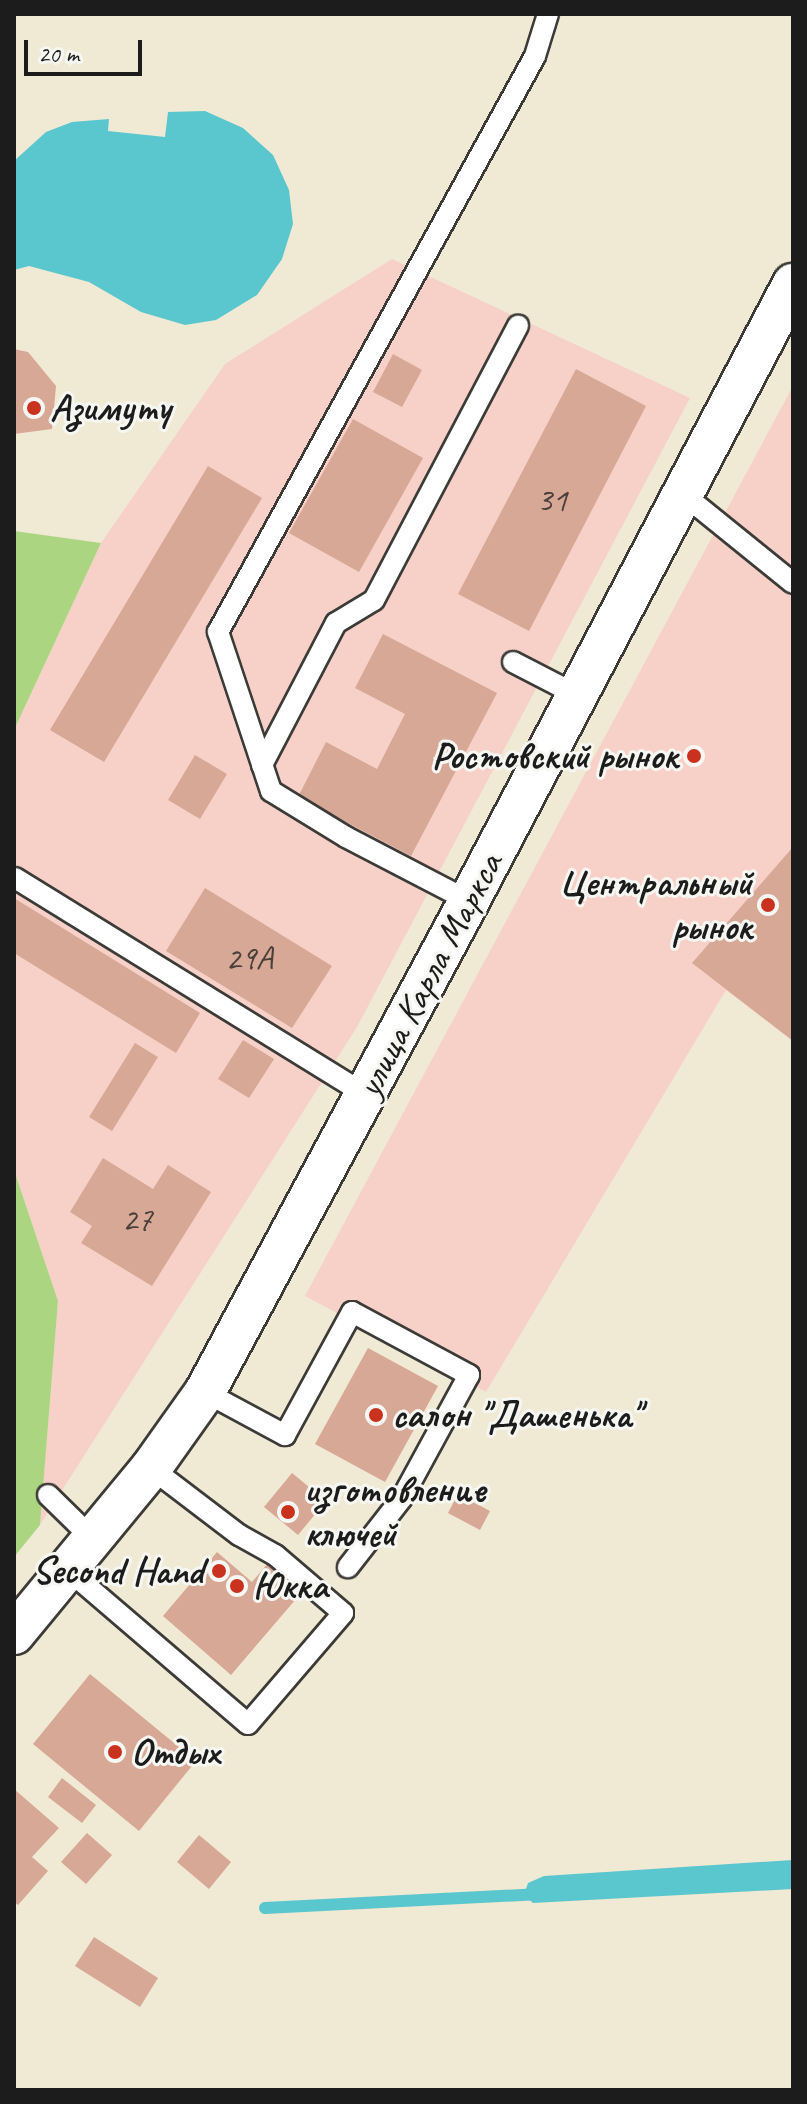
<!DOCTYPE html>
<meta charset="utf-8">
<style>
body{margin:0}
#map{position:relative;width:807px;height:2104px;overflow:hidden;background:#f0e9d4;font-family:Caveat,sans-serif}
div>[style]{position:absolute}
.built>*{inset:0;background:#f7d1c7}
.green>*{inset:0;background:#acd581}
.water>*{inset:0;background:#5ac7ce}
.stream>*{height:12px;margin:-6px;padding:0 6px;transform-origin:6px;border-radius:6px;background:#5ac7ce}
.building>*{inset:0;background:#d6a895}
.roads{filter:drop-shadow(2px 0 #3c3b38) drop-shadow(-2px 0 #3c3b38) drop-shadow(0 2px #3c3b38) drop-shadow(0 -2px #3c3b38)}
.service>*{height:20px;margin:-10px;padding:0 10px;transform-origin:10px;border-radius:10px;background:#fff}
.minor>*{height:40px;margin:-20px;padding:0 20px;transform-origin:20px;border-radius:20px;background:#fff}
.dots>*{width:22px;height:22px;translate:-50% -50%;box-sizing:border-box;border:4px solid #f6f6f2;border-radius:50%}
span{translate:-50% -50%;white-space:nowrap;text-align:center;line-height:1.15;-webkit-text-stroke:6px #f6f6f2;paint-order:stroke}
.number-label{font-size:34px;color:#4a3f3a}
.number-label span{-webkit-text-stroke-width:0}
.poi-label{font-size:38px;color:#1c1c1c;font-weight:700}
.left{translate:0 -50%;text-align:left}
.right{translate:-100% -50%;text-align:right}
.street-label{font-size:38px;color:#1c1c1c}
.frame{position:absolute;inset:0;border:16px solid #1c1c1c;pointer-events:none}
.scale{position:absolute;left:24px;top:40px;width:118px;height:36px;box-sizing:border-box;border:4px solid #1c1c1c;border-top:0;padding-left:10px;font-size:24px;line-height:28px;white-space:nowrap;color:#1c1c1c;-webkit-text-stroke:6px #f6f6f2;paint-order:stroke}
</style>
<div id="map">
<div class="built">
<div style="clip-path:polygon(392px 259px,690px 398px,357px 1027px,40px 1525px,58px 1301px,14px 1170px,14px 730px,101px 543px,225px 364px)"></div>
<div style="clip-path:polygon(793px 386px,793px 1041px,726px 990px,486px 1392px,305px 1296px)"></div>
</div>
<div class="green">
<div style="clip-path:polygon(14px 531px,101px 543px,14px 730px)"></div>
<div style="clip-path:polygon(14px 1170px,58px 1301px,40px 1525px,14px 1557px)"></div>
</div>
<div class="water">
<div style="clip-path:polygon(205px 111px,243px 128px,273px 155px,289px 190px,293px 224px,282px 259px,257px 295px,216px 320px,185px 325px,141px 312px,89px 282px,29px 266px,14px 270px,14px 161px,46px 132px,72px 122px,109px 119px,108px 131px,165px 137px,168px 112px)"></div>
<div style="clip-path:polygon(793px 1860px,793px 1889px,533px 1903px,524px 1895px,528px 1883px,544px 1876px)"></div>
</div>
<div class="stream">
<div style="left:265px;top:1908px;width:272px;rotate:-2.9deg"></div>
</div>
<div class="building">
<div style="clip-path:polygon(14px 349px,28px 352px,56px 386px,52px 429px,14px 434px)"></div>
<div style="clip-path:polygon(393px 354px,422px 370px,402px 407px,373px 392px)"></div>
<div style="clip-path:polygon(576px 369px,646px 406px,529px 631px,458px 594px)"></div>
<div style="clip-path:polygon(353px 419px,423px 458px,359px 572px,289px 533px)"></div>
<div style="clip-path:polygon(208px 466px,262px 498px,104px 762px,50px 730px)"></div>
<div style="clip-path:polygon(383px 634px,497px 693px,411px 856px,298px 797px,326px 742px,377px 769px,405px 714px,355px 688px)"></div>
<div style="clip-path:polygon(195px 755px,227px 774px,200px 819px,168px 800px)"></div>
<div style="clip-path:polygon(793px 847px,793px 1041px,692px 963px)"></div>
<div style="clip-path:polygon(205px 888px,332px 966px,292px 1028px,166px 951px)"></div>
<div style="clip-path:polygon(14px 898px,200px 1013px,176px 1053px,14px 953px)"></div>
<div style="clip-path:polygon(243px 1040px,274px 1059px,249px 1098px,218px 1079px)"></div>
<div style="clip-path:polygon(135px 1043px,158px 1057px,112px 1131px,89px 1117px)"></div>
<div style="clip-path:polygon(103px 1158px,153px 1189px,168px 1165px,211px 1192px,152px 1286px,81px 1243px,92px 1226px,70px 1212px)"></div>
<div style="clip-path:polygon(368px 1348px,438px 1386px,385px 1482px,315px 1444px)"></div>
<div style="clip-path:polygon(292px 1473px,326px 1501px,298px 1535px,264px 1507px)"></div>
<div style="clip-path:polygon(458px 1494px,490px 1511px,480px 1530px,448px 1513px)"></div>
<div style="clip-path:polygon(217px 1552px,252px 1582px,268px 1563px,302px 1592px,231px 1675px,163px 1616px)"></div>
<div style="clip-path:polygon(90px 1674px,196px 1761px,139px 1831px,33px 1744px)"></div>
<div style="clip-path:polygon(62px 1778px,96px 1805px,82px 1823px,48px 1797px)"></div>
<div style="clip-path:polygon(14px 1789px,59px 1828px,32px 1857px,48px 1871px,18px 1905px,14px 1902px)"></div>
<div style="clip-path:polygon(87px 1833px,112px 1855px,86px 1884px,61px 1862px)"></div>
<div style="clip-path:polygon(199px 1835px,231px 1862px,209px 1889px,177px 1862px)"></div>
<div style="clip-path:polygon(94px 1937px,158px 1978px,140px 2007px,75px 1966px)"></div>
</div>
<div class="roads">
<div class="service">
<div style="left:683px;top:494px;width:141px;rotate:39deg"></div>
<div style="left:513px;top:662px;width:72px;rotate:27.3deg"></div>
<div style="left:262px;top:765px;width:160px;rotate:-62.5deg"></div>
<div style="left:336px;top:623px;width:44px;rotate:-31.2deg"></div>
<div style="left:374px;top:600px;width:310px;rotate:-62.3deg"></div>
<div style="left:15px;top:878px;width:411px;rotate:31.7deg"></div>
<div style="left:469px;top:901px;width:139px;rotate:-152.5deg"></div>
<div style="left:346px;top:837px;width:88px;rotate:-148.5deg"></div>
<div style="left:271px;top:791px;width:168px;rotate:-108.4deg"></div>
<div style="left:218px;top:632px;width:657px;rotate:-61.17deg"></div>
<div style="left:535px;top:56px;width:44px;rotate:-72.8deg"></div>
<div style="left:205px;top:1392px;width:91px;rotate:28.3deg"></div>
<div style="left:285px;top:1435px;width:140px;rotate:-61.4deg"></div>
<div style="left:352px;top:1312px;width:133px;rotate:28.3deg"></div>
<div style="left:469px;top:1375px;width:140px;rotate:118.6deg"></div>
<div style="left:402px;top:1498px;width:88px;rotate:128deg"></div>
<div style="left:48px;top:1495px;width:63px;rotate:44.4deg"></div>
<div style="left:67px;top:1569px;width:238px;rotate:40.6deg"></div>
<div style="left:248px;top:1724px;width:146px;rotate:-49.4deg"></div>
<div style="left:343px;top:1613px;width:89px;rotate:-139.5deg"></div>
<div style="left:275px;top:1555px;width:41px;rotate:-150.9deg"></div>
<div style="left:239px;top:1535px;width:111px;rotate:-142.7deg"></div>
</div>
<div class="minor">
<div style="left:14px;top:1634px;width:215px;rotate:-50.5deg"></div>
<div style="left:151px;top:1468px;width:93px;rotate:-54.6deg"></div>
<div style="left:205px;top:1392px;width:557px;rotate:-61.73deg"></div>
<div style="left:469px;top:901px;width:697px;rotate:-62.3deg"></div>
</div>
</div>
<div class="dots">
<div style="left:34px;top:408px;background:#c8321e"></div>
<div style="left:694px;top:756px;background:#c8321e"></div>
<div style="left:768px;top:905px;background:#c8321e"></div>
<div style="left:376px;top:1415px;background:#c8321e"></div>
<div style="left:288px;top:1512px;background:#c8321e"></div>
<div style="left:219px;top:1571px;background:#c8321e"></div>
<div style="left:237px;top:1586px;background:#c8321e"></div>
<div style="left:115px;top:1752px;background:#c8321e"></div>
</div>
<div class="number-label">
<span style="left:552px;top:500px">31</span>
<span style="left:249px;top:958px">29А</span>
<span style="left:137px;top:1219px">27</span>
</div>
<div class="poi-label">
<span class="left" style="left:50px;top:408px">Азимуту</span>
<span class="right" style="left:678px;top:756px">Ростовский рынок</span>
<span class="right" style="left:752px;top:905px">Центральный<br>рынок</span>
<span class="left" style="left:392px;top:1415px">салон "Дашенька"</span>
<span class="left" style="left:304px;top:1512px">изготовление<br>ключей</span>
<span class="right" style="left:203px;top:1571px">Second Hand</span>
<span class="left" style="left:253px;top:1586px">Юкка</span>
<span class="left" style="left:131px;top:1752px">Отдых</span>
</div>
<div class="street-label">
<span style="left:429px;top:975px;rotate:-62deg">улица Карла Маркса</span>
</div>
<div class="frame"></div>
<div class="scale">20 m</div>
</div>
